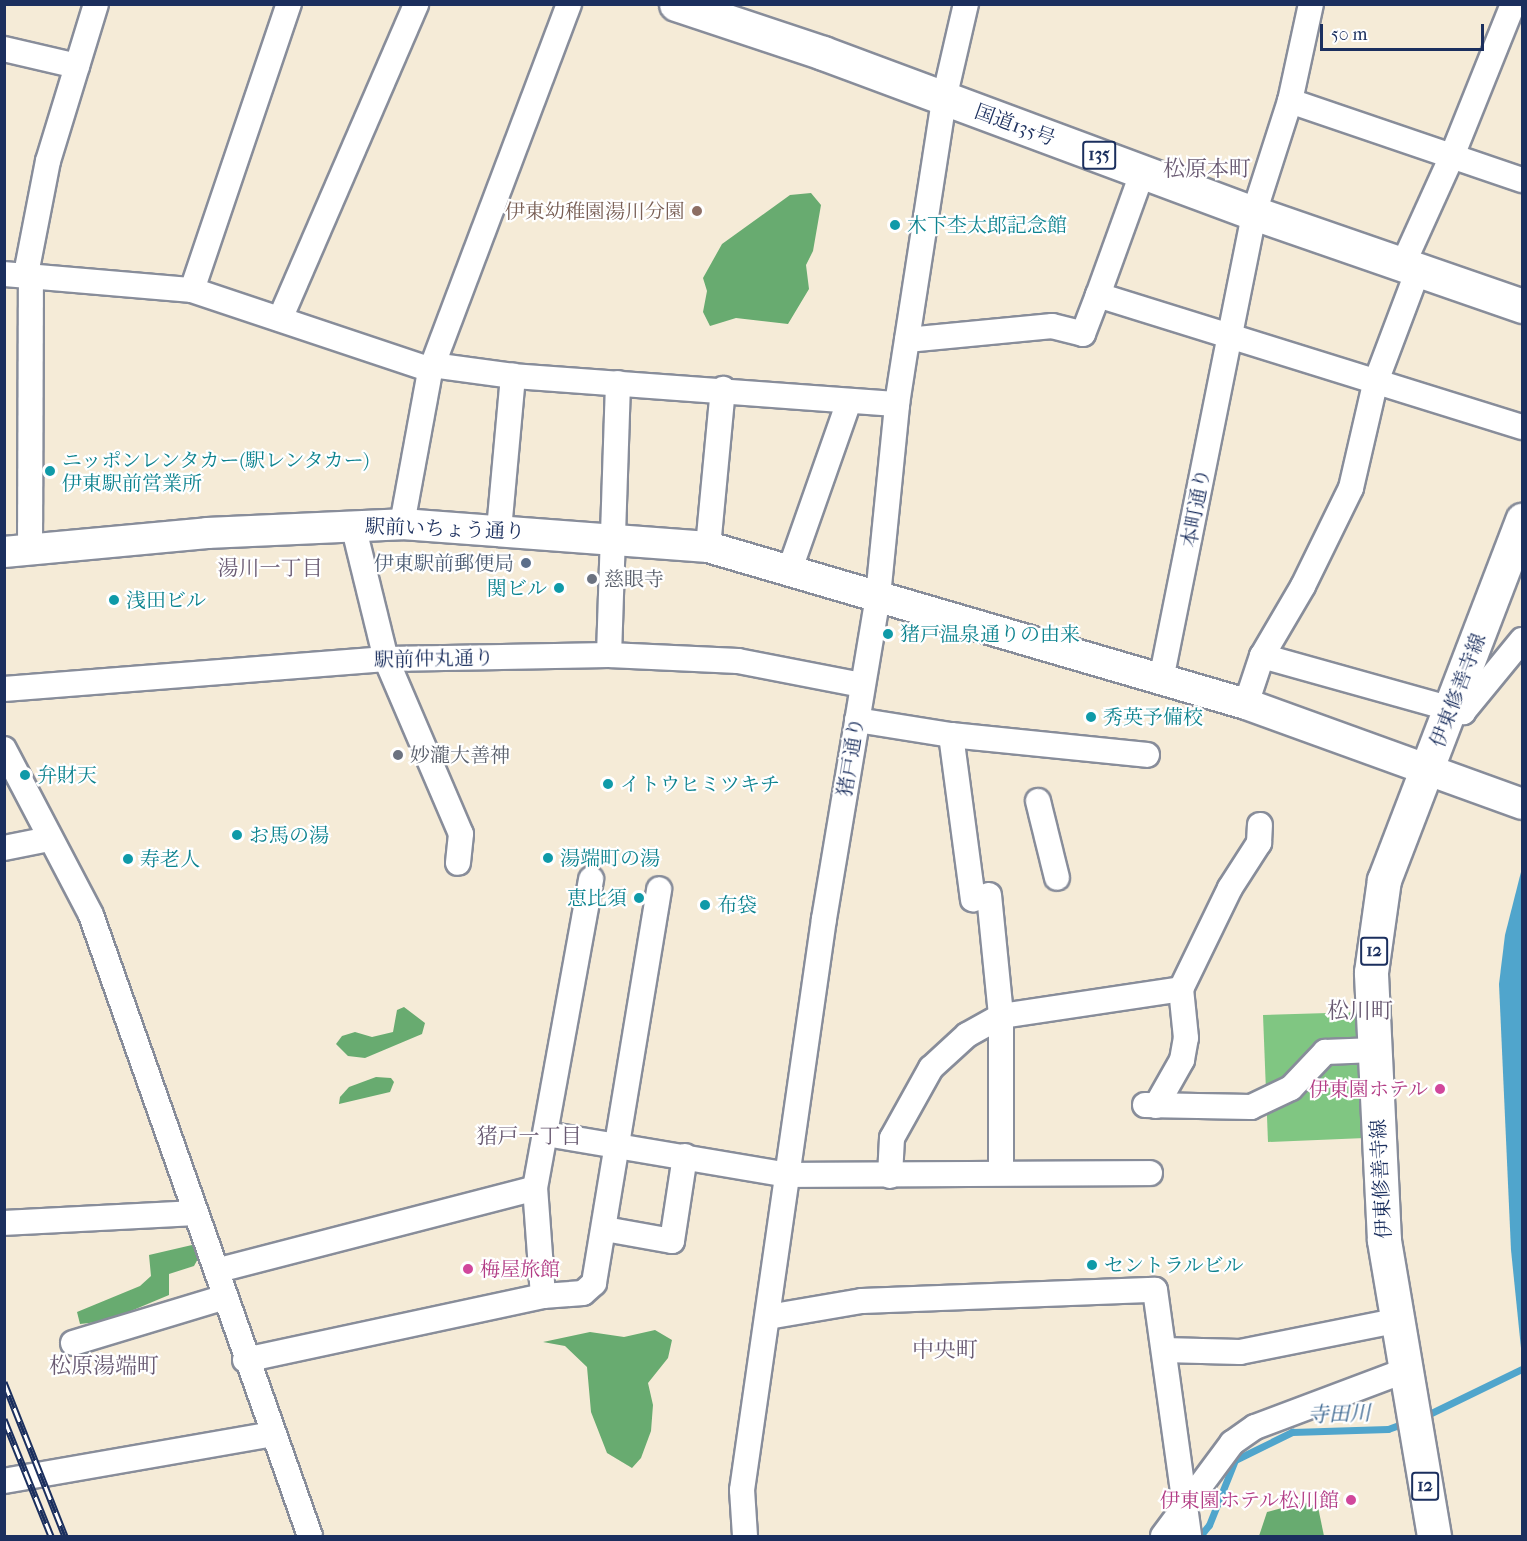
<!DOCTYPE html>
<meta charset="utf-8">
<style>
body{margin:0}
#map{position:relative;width:1527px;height:1541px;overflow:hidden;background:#f5ebd7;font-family:"IM FELL French Canon","Noto Serif JP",serif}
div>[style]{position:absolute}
.green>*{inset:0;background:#80c682}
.forest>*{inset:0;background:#68ab70}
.water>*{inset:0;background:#50a5cc}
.stream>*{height:7px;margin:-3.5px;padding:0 3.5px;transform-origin:3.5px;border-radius:3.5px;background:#50a5cc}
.roads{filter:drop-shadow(2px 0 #888d9a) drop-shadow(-2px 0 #888d9a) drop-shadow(0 2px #888d9a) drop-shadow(0 -2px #888d9a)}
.minor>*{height:24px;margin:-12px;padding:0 12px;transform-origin:12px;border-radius:12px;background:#fff}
.tertiary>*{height:30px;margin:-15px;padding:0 15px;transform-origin:15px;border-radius:15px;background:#fff}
.primary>*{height:33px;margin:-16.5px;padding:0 16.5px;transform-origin:16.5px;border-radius:16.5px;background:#fff}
.trunk>*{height:33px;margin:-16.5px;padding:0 16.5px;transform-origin:16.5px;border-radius:16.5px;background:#fff}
.rail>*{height:7px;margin-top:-3.5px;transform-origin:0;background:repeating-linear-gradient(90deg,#fff 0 14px,#1b2f5e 0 28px);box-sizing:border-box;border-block:2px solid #1b2f5e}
.dots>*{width:16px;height:16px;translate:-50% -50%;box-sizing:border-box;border:3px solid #fff;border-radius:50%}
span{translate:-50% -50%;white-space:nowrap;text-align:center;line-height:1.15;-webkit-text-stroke:4.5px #fff;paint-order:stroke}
.shield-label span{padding:2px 4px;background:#fff;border:2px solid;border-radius:4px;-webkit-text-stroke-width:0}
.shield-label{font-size:18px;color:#1b2f5e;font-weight:700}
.street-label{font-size:20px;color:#1b2f5e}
.education-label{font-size:20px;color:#785e54}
.right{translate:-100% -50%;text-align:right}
.culture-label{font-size:20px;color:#0d838f}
.left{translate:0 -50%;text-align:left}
.service-label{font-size:20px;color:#4e5e75}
.worship-label{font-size:20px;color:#5b616d}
.hotel-label{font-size:20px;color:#b23c85}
.neighbourhood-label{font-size:21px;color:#695a72}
.water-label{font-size:21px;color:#305e8a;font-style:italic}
.quarter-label{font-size:22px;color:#695a72}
.frame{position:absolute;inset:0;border:6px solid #1b2f5e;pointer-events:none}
.scale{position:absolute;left:1320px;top:24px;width:164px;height:27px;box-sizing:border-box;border:3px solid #1b2f5e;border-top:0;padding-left:8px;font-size:18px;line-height:21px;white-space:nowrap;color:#1b2f5e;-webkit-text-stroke:4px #fff;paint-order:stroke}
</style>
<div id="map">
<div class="green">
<div style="clip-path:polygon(1361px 1012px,1365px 1138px,1268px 1142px,1263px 1015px)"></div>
</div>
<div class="forest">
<div style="clip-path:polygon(811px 193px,821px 205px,813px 251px,806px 265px,809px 289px,788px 324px,736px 318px,710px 326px,703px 312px,707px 291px,703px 278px,722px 244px,790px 195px)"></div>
<div style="clip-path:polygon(404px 1007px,425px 1023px,422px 1034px,365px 1058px,348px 1056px,336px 1044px,342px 1036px,355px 1032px,372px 1037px,393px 1032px,397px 1010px)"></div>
<div style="clip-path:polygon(376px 1077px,391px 1078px,394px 1082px,390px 1092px,339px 1104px,340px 1097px,349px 1087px)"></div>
<div style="clip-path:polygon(192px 1245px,199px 1257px,194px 1266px,169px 1274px,169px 1295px,107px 1321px,80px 1324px,77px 1312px,140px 1286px,151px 1276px,149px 1255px)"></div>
<div style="clip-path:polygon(655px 1330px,672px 1340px,668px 1358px,648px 1383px,653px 1405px,651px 1431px,641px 1458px,632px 1468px,607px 1453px,591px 1412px,587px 1367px,565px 1346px,543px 1342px,590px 1332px,624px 1337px)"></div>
<div style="clip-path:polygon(1304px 1502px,1318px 1507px,1324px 1536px,1259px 1536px,1267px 1512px)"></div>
</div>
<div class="water">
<div style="clip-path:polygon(1522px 868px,1522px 1358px,1511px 1250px,1499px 984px,1505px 935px)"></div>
</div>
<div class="stream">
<div style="left:1423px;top:1417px;width:110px;rotate:-25.9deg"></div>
<div style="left:1200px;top:1536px;width:14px;rotate:-51deg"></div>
<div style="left:1209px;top:1525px;width:70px;rotate:-68.2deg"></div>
<div style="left:1235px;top:1460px;width:64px;rotate:-26.2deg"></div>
<div style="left:1292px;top:1432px;width:96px;rotate:-1.8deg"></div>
<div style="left:1388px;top:1429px;width:20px;rotate:-20deg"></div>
</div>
<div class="roads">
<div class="minor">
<div style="left:4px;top:49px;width:75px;rotate:13.1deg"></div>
<div style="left:1290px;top:101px;width:245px;rotate:18.8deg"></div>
<div style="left:1403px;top:264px;width:119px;rotate:-65.6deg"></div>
<div style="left:1452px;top:156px;width:164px;rotate:-68.1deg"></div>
<div style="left:4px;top:274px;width:189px;rotate:4.9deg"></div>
<div style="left:192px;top:290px;width:252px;rotate:18.5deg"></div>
<div style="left:26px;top:274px;width:115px;rotate:-79deg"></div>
<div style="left:48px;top:161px;width:164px;rotate:-73deg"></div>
<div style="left:192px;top:290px;width:302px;rotate:-71.3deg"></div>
<div style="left:1098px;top:295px;width:132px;rotate:-70.1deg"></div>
<div style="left:280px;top:319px;width:343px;rotate:-66.6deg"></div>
<div style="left:907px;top:340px;width:146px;rotate:-5.5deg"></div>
<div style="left:1052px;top:326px;width:32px;rotate:14deg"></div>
<div style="left:1083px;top:334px;width:42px;rotate:-69deg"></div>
<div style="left:1098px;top:295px;width:444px;rotate:17.3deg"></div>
<div style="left:432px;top:365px;width:82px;rotate:7.7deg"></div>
<div style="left:513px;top:376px;width:385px;rotate:4.2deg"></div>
<div style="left:402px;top:524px;width:155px;rotate:-79.6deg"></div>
<div style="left:430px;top:372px;width:393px;rotate:-69.3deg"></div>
<div style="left:353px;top:525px;width:138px;rotate:76.2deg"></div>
<div style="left:386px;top:659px;width:190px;rotate:66.8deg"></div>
<div style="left:461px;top:834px;width:29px;rotate:96deg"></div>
<div style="left:499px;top:530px;width:155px;rotate:-84.8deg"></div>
<div style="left:708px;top:547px;width:159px;rotate:-84.6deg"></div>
<div style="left:30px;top:550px;width:275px;rotate:-89.8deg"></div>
<div style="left:790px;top:569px;width:178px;rotate:-70.6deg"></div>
<div style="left:609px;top:655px;width:272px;rotate:-88.1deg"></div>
<div style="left:1262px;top:656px;width:209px;rotate:15.6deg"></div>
<div style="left:1463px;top:712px;width:93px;rotate:-50.7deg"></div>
<div style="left:1161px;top:680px;width:476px;rotate:-78.7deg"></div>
<div style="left:1254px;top:213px;width:118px;rotate:-72.2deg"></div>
<div style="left:1290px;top:101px;width:99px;rotate:-77.8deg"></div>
<div style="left:4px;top:689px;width:383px;rotate:-4.5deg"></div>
<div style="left:386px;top:659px;width:223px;rotate:-1deg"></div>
<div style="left:609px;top:655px;width:129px;rotate:2.7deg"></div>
<div style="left:738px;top:661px;width:126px;rotate:11deg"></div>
<div style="left:1246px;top:704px;width:51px;rotate:-71.6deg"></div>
<div style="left:1262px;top:656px;width:81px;rotate:-59.6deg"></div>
<div style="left:1303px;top:586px;width:109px;rotate:-63.9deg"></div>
<div style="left:1351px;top:488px;width:107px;rotate:-77deg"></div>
<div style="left:1375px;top:384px;width:122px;rotate:-69.3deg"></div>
<div style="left:857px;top:720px;width:95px;rotate:9.1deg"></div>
<div style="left:951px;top:735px;width:197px;rotate:5.8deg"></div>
<div style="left:951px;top:735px;width:166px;rotate:82.4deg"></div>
<div style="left:4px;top:749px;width:187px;rotate:62.3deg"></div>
<div style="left:91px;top:915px;width:658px;rotate:70.57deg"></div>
<div style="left:1038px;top:801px;width:79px;rotate:76.1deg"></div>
<div style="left:4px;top:848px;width:46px;rotate:-11.3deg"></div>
<div style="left:989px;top:895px;width:122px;rotate:84.3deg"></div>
<div style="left:1001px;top:1016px;width:157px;rotate:90deg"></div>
<div style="left:1145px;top:1105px;width:106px;rotate:1.1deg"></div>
<div style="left:1251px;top:1107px;width:44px;rotate:-25.4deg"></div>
<div style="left:1291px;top:1088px;width:50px;rotate:-46.6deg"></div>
<div style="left:1325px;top:1052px;width:50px;rotate:-2.3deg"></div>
<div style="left:1156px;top:1106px;width:53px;rotate:-60.5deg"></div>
<div style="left:1182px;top:1060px;width:22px;rotate:-80deg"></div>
<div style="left:1186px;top:1038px;width:49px;rotate:-95.8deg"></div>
<div style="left:1181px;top:989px;width:112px;rotate:-64.1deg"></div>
<div style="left:1230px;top:888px;width:54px;rotate:-57.2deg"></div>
<div style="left:1259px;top:843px;width:18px;rotate:-87deg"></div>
<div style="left:546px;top:1134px;width:245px;rotate:9.6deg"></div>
<div style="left:788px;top:1175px;width:362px;rotate:-0.3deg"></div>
<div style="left:890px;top:1176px;width:38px;rotate:-87deg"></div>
<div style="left:892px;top:1138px;width:80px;rotate:-60.9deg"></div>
<div style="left:931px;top:1068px;width:49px;rotate:-42.5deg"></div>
<div style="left:967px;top:1035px;width:39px;rotate:-29deg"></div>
<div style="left:1001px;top:1016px;width:182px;rotate:-8.5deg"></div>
<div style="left:4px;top:1223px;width:190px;rotate:-3deg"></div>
<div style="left:605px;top:1229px;width:68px;rotate:10.2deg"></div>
<div style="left:672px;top:1241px;width:86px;rotate:-81.3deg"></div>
<div style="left:219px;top:1270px;width:326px;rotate:-14.5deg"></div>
<div style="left:543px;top:1296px;width:108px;rotate:-94.2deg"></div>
<div style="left:535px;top:1188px;width:314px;rotate:-79.7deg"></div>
<div style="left:768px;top:1317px;width:95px;rotate:-9.7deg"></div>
<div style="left:862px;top:1301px;width:293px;rotate:-2.2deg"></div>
<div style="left:1155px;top:1290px;width:248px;rotate:82.1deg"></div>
<div style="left:73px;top:1343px;width:159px;rotate:-16.8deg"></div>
<div style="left:1164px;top:1350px;width:76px;rotate:1.5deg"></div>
<div style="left:1240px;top:1352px;width:158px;rotate:-11.3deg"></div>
<div style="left:245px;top:1360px;width:305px;rotate:-12.1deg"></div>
<div style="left:543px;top:1296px;width:40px;rotate:-4.3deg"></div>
<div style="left:583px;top:1293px;width:15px;rotate:-42deg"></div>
<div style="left:594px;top:1283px;width:399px;rotate:-80.6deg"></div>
<div style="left:4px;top:1481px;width:272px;rotate:-9.9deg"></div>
<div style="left:745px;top:1536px;width:46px;rotate:-93.7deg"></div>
<div style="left:742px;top:1490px;width:577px;rotate:-81.83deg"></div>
<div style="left:824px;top:919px;width:327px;rotate:-80.5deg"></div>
<div style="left:878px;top:596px;width:193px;rotate:-84.3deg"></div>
<div style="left:897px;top:404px;width:309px;rotate:-81.2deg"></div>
<div style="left:944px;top:99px;width:98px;rotate:-77deg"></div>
<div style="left:1163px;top:1536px;width:116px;rotate:-53.4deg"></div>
<div style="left:1232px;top:1443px;width:28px;rotate:-35deg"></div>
<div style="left:1255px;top:1427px;width:159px;rotate:-20.6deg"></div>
</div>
<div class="tertiary">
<div style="left:4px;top:552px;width:204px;rotate:-5.3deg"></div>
<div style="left:207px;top:533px;width:195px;rotate:-2.6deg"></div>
<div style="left:402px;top:524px;width:307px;rotate:4.3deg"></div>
<div style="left:708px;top:547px;width:560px;rotate:16.27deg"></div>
<div style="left:1246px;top:704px;width:294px;rotate:19.9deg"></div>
</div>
<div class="primary">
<div style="left:1434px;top:1536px;width:300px;rotate:-99.6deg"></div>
<div style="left:1384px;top:1240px;width:268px;rotate:-92.8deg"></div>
<div style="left:1371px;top:972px;width:93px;rotate:-82deg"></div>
<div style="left:1384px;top:880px;width:386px;rotate:-69deg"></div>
</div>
<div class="trunk">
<div style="left:676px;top:4px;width:155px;rotate:18.4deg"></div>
<div style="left:823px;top:53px;width:460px;rotate:20.4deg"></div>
<div style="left:1254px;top:213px;width:284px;rotate:19.1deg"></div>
</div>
</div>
<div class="rail">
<div style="left:4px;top:1382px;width:166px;rotate:68.4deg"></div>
<div style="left:4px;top:1419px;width:126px;rotate:68.1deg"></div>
</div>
<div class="dots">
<div style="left:697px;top:211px;background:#8d6e63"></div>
<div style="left:895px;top:225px;background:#0f9aa8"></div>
<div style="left:50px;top:471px;background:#0f9aa8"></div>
<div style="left:526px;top:563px;background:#5c6f8a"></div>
<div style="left:592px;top:579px;background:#6b7280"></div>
<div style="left:559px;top:588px;background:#0f9aa8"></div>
<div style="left:114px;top:600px;background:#0f9aa8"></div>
<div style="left:888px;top:634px;background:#0f9aa8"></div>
<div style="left:1091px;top:717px;background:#0f9aa8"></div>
<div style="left:398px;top:755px;background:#6b7280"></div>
<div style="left:25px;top:775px;background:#0f9aa8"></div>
<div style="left:608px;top:784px;background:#0f9aa8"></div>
<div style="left:237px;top:835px;background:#0f9aa8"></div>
<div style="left:548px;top:858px;background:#0f9aa8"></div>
<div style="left:128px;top:859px;background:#0f9aa8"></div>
<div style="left:639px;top:898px;background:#0f9aa8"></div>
<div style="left:705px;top:905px;background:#0f9aa8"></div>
<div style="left:1440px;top:1089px;background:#d1479c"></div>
<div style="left:1092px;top:1265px;background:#0f9aa8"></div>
<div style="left:468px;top:1269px;background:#d1479c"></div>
<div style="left:1351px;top:1500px;background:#d1479c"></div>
</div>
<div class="shield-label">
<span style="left:1099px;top:155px">135</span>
<span style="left:1374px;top:951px">12</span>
<span style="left:1425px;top:1486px">12</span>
</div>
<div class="street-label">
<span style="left:1015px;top:125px;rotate:20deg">国道135号</span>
<span style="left:1196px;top:508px;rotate:-79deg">本町通り</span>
<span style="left:445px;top:529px;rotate:2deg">駅前いちょう通り</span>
<span style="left:434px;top:659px;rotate:-1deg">駅前仲丸通り</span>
<span style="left:1458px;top:690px;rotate:-69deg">伊東修善寺線</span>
<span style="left:851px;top:757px;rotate:-81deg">猪戸通り</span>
<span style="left:1381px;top:1179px;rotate:-93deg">伊東修善寺線</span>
</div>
<div class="education-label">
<span class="right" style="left:685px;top:211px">伊東幼稚園湯川分園</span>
</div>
<div class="culture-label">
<span class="left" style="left:907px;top:225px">木下杢太郎記念館</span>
<span class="left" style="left:62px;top:472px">ニッポンレンタカー(駅レンタカー)<br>伊東駅前営業所</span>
<span class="right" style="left:547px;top:588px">関ビル</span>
<span class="left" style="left:126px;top:600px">浅田ビル</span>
<span class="left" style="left:900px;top:634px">猪戸温泉通りの由来</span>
<span class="left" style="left:1103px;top:717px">秀英予備校</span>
<span class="left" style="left:37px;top:775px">弁財天</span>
<span class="left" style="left:620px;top:784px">イトウヒミツキチ</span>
<span class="left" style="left:249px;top:835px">お馬の湯</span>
<span class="left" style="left:560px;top:858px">湯端町の湯</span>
<span class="left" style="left:140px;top:859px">寿老人</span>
<span class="right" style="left:627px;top:898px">恵比須</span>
<span class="left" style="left:717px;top:905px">布袋</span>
<span class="left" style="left:1104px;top:1265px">セントラルビル</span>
</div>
<div class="service-label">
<span class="right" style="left:514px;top:563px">伊東駅前郵便局</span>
</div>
<div class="worship-label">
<span class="left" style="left:604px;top:579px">慈眼寺</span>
<span class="left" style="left:410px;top:755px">妙瀧大善神</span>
</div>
<div class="hotel-label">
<span class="right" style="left:1428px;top:1089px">伊東園ホテル</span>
<span class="left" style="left:480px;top:1269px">梅屋旅館</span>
<span class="right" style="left:1339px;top:1500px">伊東園ホテル松川館</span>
</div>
<div class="neighbourhood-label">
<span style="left:270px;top:568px">湯川一丁目</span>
<span style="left:529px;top:1136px">猪戸一丁目</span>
</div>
<div class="water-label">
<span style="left:1339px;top:1414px;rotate:-2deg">寺田川</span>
</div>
<div class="quarter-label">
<span style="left:1207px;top:170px">松原本町</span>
<span style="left:1360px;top:1012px">松川町</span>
<span style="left:945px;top:1351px">中央町</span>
<span style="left:104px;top:1367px">松原湯端町</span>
</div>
<div class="frame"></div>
<div class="scale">50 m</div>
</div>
